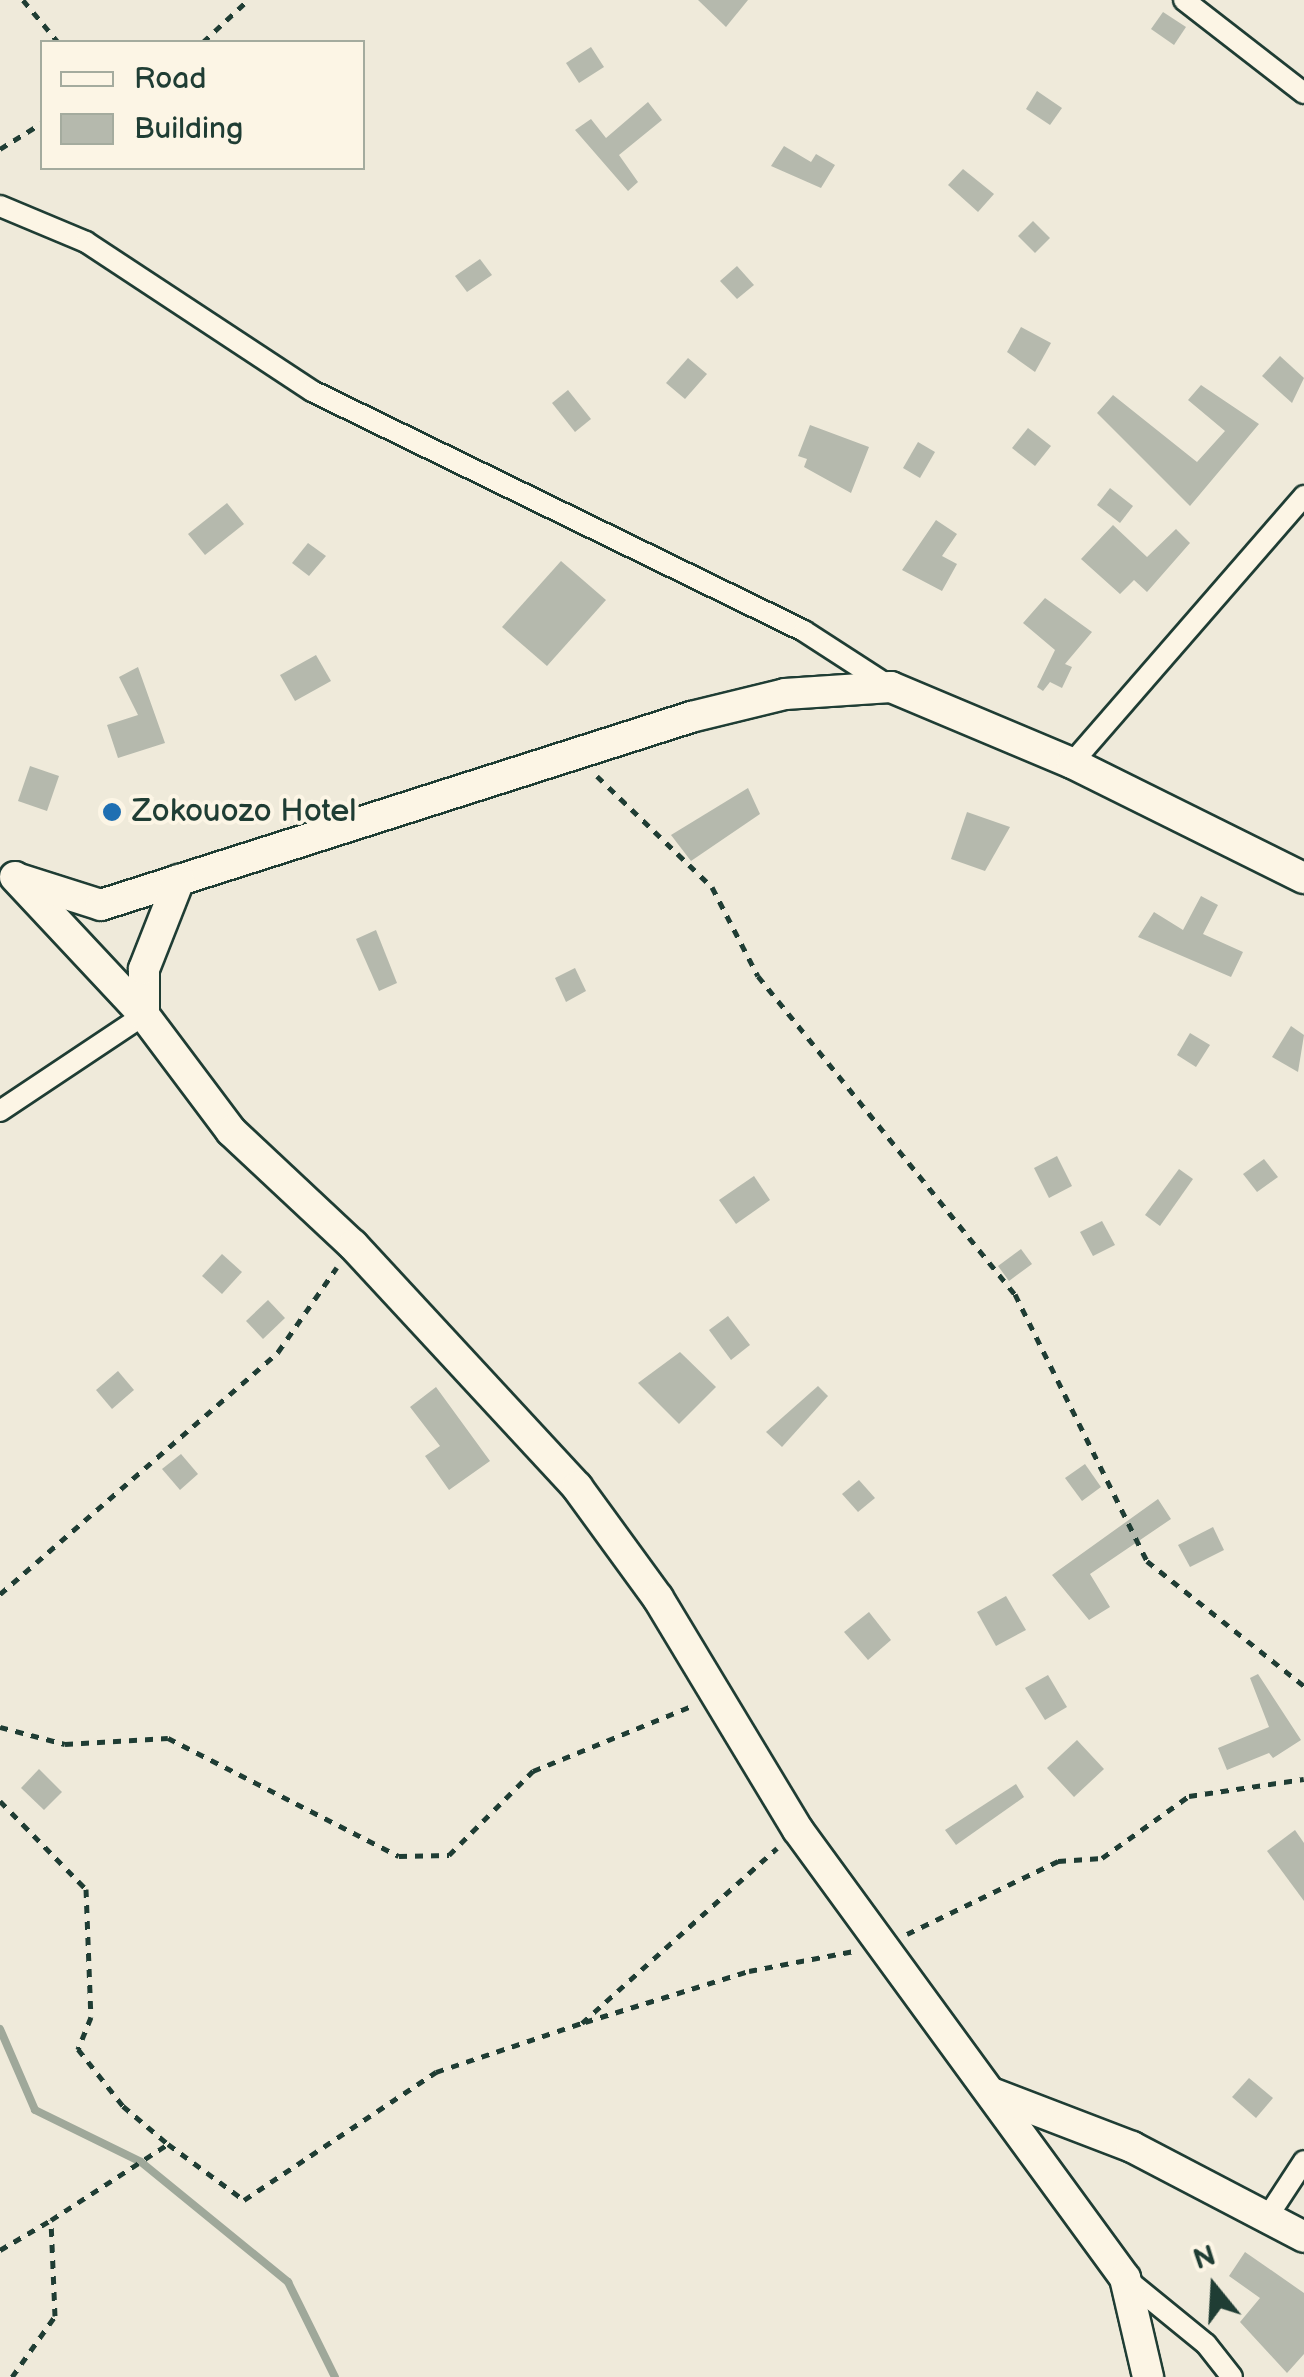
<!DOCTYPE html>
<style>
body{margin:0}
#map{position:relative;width:1304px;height:2377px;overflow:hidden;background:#efeada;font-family:"Balsamiq Sans",sans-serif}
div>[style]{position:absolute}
.stream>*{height:8px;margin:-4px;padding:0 4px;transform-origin:4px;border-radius:4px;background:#9fa89a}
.building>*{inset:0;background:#b5b9ad}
.path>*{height:5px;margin-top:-2.5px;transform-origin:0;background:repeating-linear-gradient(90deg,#1f3d34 0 8px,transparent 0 16px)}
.roads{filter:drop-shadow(2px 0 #1f3d34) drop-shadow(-2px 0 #1f3d34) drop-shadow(0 2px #1f3d34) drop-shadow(0 -2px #1f3d34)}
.street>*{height:20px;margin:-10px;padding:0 10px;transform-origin:10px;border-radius:10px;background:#fcf5e5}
.secondary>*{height:30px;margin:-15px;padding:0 15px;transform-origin:15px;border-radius:15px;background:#fcf5e5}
.dots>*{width:28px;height:28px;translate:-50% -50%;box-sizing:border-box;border:5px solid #fcf5e5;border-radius:50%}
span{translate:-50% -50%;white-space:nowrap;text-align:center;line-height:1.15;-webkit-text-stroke:8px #fcf5e5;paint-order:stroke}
.poi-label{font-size:32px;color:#1f3d34}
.left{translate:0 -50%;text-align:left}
.legend{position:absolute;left:40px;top:40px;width:325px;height:130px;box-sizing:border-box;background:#fcf5e5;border:2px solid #a4ab9e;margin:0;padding:12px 18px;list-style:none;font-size:30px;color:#1f3d34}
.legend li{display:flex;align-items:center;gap:20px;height:50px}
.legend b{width:50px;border:2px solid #a4ab9e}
.north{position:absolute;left:1164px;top:2237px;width:100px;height:100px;-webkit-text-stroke:8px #fcf5e5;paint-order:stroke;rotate:342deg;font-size:28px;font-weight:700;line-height:40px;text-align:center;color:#1f3d34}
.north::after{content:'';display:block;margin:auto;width:35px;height:45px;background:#1f3d34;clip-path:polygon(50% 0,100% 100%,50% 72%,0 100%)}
</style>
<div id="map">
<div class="stream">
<div style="left:0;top:2029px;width:88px;rotate:66.6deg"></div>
<div style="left:35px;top:2110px;width:118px;rotate:26.1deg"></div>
<div style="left:141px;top:2162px;width:190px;rotate:39.2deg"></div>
<div style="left:288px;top:2282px;width:106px;rotate:63.7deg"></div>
</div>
<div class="building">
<div style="clip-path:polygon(698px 0,748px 0,726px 27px)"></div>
<div style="clip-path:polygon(1163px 12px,1186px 27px,1174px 45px,1151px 29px)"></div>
<div style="clip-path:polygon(591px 47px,604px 67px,579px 83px,566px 63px)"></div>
<div style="clip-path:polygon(1037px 91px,1062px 108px,1050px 125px,1026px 109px)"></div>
<div style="clip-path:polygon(648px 102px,662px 120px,619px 155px,638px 182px,628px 191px,575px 130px,591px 119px,606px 138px)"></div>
<div style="clip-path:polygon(784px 146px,811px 162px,816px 154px,835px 165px,821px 188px,771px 166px)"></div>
<div style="clip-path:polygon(963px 169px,994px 194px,978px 212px,948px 185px)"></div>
<div style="clip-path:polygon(1033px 221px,1050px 238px,1035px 253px,1018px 236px)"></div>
<div style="clip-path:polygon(480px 259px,492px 275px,467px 292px,455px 276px)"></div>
<div style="clip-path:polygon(737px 266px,754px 285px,737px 299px,720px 281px)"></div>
<div style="clip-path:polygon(1021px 327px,1051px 343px,1035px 372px,1007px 352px)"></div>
<div style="clip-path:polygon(1280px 356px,1304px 378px,1292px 403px,1262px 376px)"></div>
<div style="clip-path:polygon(688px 358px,707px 374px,685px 399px,666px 383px)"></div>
<div style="clip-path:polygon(1201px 385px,1259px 424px,1190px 506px,1097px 413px,1113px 395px,1197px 462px,1225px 431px,1188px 400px)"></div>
<div style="clip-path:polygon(568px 390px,591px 419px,575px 432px,552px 403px)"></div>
<div style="clip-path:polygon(810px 425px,869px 447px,851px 493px,804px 467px,807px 459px,798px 456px)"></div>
<div style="clip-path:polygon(1028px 428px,1051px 446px,1035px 466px,1012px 448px)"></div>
<div style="clip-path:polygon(918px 442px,935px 452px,920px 478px,903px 468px)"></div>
<div style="clip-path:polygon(1110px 488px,1133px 506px,1120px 523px,1097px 505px)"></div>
<div style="clip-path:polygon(227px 503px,244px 524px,205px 555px,188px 534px)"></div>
<div style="clip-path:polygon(936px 520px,957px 534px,942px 556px,957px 564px,942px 591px,902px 570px)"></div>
<div style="clip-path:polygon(1113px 525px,1147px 557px,1176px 529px,1190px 543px,1147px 592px,1134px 580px,1120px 594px,1081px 559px)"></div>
<div style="clip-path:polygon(308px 543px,326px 556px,309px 576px,292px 563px)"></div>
<div style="clip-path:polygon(561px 561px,606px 600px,547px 666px,502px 627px)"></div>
<div style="clip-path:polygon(1045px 598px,1092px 632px,1065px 664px,1072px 667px,1062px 688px,1050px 682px,1043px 691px,1037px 687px,1055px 650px,1023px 623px)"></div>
<div style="clip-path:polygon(316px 655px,331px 681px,295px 701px,280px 675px)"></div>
<div style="clip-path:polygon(138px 667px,165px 743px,118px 758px,107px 725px,138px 715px,119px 677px)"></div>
<div style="clip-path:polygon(30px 766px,59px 776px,47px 811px,18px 801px)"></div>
<div style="clip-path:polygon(748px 788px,760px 814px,691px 861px,671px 835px)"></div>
<div style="clip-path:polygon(967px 812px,1010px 827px,985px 871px,951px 859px)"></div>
<div style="clip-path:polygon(1201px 896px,1218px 905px,1203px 934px,1243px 952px,1231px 977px,1138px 937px,1154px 912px,1183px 930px)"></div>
<div style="clip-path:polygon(376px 930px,397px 983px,379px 991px,356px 939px)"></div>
<div style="clip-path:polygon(575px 968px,586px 991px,566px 1002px,555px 978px)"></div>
<div style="clip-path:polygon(1291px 1026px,1304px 1035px,1298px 1072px,1272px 1057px)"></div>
<div style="clip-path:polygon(1190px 1033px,1210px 1045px,1196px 1067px,1177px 1055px)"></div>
<div style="clip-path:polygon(1057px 1156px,1072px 1186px,1049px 1198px,1034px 1168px)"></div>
<div style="clip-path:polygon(1264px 1159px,1278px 1177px,1257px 1192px,1243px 1174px)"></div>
<div style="clip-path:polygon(1179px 1169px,1193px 1179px,1160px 1226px,1145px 1215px)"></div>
<div style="clip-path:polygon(754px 1176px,770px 1200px,736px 1224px,719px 1200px)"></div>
<div style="clip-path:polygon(1102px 1221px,1115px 1245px,1093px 1256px,1080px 1232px)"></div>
<div style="clip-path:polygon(1021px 1249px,1032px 1264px,1009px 1281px,998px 1266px)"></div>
<div style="clip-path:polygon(222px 1254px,242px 1272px,222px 1294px,202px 1276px)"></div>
<div style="clip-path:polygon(268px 1300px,285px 1318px,263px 1339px,246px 1321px)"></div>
<div style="clip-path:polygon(728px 1316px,750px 1345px,731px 1360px,709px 1330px)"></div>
<div style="clip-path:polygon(680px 1352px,716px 1387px,679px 1424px,638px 1383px)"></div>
<div style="clip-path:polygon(118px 1371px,134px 1390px,112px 1409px,96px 1390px)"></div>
<div style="clip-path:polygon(818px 1386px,828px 1396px,782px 1447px,766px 1432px)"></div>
<div style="clip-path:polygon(436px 1387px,490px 1461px,449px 1490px,425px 1456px,440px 1446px,410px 1407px)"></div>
<div style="clip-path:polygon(181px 1454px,198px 1474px,180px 1490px,162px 1469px)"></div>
<div style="clip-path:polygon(1085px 1464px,1101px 1487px,1082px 1501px,1065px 1478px)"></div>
<div style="clip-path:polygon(859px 1480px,875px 1498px,858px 1512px,842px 1494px)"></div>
<div style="clip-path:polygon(1158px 1499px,1171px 1519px,1090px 1574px,1110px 1607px,1089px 1620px,1052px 1575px)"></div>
<div style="clip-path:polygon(1213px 1527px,1224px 1550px,1190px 1567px,1178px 1545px)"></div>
<div style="clip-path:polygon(1006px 1596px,1026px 1630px,996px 1646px,977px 1612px)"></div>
<div style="clip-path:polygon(869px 1612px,891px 1640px,868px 1660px,844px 1632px)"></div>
<div style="clip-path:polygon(1258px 1674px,1301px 1740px,1273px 1758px,1269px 1753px,1227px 1770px,1218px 1748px,1269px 1727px,1250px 1678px)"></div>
<div style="clip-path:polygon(1048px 1675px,1067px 1707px,1045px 1720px,1025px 1688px)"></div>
<div style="clip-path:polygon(1077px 1740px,1104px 1769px,1074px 1797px,1047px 1768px)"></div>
<div style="clip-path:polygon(39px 1769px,62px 1792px,44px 1810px,21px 1788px)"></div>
<div style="clip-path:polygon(1016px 1784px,1024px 1797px,956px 1845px,945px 1830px)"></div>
<div style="clip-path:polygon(1295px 1830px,1304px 1843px,1304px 1901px,1267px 1851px)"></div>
<div style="clip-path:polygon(1249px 2078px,1273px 2098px,1256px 2118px,1232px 2097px)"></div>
<div style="clip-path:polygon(1245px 2252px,1304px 2293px,1304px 2354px,1287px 2373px,1240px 2322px,1260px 2298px,1229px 2276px)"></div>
</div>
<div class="path">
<div style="left:23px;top:0;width:55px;rotate:50.2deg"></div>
<div style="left:203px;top:42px;width:62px;rotate:-43deg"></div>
<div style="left:0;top:149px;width:49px;rotate:-31.8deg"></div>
<div style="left:597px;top:776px;width:160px;rotate:44deg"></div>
<div style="left:712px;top:887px;width:100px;rotate:62.7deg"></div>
<div style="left:758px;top:976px;width:409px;rotate:51.1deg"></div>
<div style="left:1015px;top:1294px;width:298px;rotate:63.7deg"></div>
<div style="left:1147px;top:1561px;width:201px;rotate:38.5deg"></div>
<div style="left:0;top:1594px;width:369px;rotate:-41deg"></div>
<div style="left:278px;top:1352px;width:103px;rotate:-55.2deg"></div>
<div style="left:0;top:1727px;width:67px;rotate:14.7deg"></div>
<div style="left:65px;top:1744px;width:103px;rotate:-3.3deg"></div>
<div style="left:168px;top:1738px;width:259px;rotate:27.1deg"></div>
<div style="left:399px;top:1856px;width:50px;rotate:-1.1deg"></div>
<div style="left:449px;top:1855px;width:119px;rotate:-45deg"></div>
<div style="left:533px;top:1771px;width:174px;rotate:-22.3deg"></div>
<div style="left:0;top:1801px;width:123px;rotate:45.7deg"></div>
<div style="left:86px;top:1889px;width:128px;rotate:87.8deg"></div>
<div style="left:91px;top:2017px;width:35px;rotate:112deg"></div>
<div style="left:78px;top:2049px;width:73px;rotate:51.7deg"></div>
<div style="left:123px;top:2106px;width:59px;rotate:40.2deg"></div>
<div style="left:907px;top:1934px;width:168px;rotate:-25.8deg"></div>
<div style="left:1058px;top:1861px;width:44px;rotate:-3.9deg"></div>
<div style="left:1102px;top:1858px;width:107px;rotate:-35.5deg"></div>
<div style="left:1189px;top:1796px;width:116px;rotate:-8.4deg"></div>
<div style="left:585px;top:2022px;width:172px;rotate:-17.3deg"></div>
<div style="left:749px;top:1971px;width:107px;rotate:-10.8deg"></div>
<div style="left:0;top:2250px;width:59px;rotate:-30.5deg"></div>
<div style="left:12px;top:2377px;width:75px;rotate:-54.8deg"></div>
<div style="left:55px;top:2316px;width:96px;rotate:-92.4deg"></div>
<div style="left:51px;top:2220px;width:140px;rotate:-33deg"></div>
<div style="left:168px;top:2144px;width:94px;rotate:36.4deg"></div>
<div style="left:244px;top:2200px;width:231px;rotate:-33.7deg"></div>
<div style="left:436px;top:2072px;width:154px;rotate:-18.6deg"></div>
<div style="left:582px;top:2023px;width:262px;rotate:-41.9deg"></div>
</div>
<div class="roads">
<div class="street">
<div style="left:1184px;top:0;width:152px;rotate:37.8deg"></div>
<div style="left:0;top:206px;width:93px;rotate:22.7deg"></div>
<div style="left:86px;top:242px;width:271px;rotate:33.4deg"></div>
<div style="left:312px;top:391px;width:547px;rotate:26deg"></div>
<div style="left:804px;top:631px;width:101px;rotate:32.9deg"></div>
<div style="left:1072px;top:763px;width:354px;rotate:-49deg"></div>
<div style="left:0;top:1111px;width:173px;rotate:-33.7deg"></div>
<div style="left:1270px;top:2213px;width:62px;rotate:-56.8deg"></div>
<div style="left:1125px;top:2278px;width:104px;rotate:39.2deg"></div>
<div style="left:1206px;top:2344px;width:42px;rotate:51.8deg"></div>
</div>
<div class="secondary">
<div style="left:15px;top:877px;width:189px;rotate:46.9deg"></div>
<div style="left:144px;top:1015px;width:145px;rotate:53.1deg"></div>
<div style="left:231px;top:1131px;width:167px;rotate:43.1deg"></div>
<div style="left:353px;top:1245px;width:330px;rotate:47.2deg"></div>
<div style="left:577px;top:1487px;width:137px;rotate:53.9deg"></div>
<div style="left:658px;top:1598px;width:271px;rotate:58.9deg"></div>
<div style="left:798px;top:1830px;width:555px;rotate:53.87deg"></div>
<div style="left:1125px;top:2278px;width:102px;rotate:76.9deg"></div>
<div style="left:19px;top:879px;width:86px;rotate:17.6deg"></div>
<div style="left:101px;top:905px;width:619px;rotate:-17.67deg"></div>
<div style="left:691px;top:717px;width:97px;rotate:-13.7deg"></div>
<div style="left:785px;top:694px;width:106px;rotate:-3.8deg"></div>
<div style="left:891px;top:687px;width:196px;rotate:22.8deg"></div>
<div style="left:1072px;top:763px;width:259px;rotate:26.4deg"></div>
<div style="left:144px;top:1015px;width:46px;rotate:-90deg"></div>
<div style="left:144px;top:969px;width:96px;rotate:-68.5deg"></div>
<div style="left:994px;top:2094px;width:148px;rotate:21deg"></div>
<div style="left:1132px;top:2147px;width:194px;rotate:27.6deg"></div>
</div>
</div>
<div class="dots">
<div style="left:112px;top:812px;background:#1f6fb2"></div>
</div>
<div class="poi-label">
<span class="left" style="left:132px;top:812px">Zokouozo Hotel</span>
</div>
<ul class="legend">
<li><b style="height:12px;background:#fcf5e5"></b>Road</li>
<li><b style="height:28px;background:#b5b9ad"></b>Building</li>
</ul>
<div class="north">N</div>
</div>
